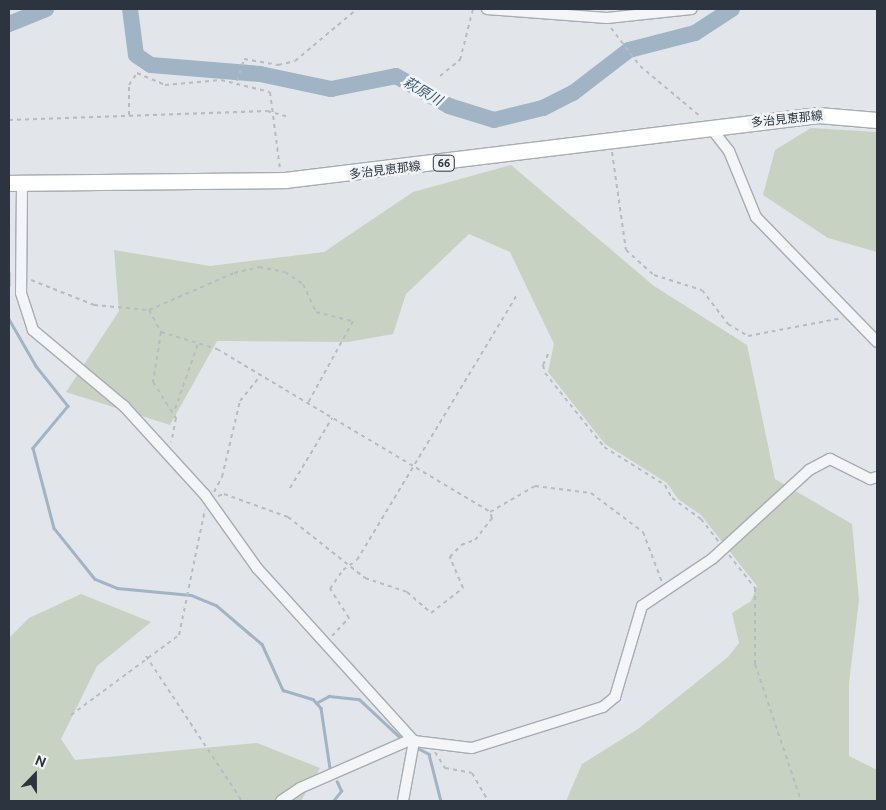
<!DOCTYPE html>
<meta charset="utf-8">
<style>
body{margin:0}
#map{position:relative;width:886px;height:810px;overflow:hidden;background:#e2e5e9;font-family:Ubuntu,"Noto Sans JP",sans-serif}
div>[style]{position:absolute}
.green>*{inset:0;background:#c8d2c3}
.stream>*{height:2.5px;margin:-1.25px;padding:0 1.25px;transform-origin:1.25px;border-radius:1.25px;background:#a0b4c6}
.river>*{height:16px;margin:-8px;padding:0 8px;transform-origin:8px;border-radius:8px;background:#a0b4c6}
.path>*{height:2px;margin-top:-1px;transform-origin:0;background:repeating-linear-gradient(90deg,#b8bbc0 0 4px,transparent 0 8px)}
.roads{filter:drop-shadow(1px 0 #a7acb3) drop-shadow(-1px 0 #a7acb3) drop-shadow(0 1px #a7acb3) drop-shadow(0 -1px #a7acb3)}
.minor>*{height:10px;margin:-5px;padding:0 5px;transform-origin:5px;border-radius:5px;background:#f4f5f7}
.primary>*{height:15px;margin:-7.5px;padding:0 7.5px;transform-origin:7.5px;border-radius:7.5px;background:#fff}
span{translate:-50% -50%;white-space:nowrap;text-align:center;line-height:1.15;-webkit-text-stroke:5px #f1f4f6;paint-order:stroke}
.shield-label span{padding:1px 4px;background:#f1f4f6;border:1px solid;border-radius:4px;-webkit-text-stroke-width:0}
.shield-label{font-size:11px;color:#2b343f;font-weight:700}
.street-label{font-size:12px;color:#2b343f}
.water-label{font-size:14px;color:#385470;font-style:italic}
.frame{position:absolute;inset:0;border:10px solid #2b343f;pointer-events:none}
.north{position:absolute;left:10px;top:750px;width:50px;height:50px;-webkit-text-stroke:4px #f1f4f6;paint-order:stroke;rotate:22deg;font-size:14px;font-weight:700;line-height:20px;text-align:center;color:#2b343f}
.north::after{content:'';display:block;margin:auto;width:18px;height:22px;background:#2b343f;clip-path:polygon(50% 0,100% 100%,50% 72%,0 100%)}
</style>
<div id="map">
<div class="green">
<div style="clip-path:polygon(811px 128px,877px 132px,877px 252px,828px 238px,763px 195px,775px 150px)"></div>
<div style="clip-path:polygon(511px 165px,654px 286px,747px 345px,775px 479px,852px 524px,859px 600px,849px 683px,849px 756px,877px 770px,877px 801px,566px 801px,582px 764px,638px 729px,728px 657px,739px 643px,732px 613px,751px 601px,757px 586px,701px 515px,678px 499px,667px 483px,605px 444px,548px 372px,554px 344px,510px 252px,469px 234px,406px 294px,393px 334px,348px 342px,217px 341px,170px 425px,66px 392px,119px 311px,114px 250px,210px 266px,324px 252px,413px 192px)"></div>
<div style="clip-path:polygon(81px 594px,151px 622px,97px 666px,61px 739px,75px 760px,257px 743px,320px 768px,301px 801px,9px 801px,9px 638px,29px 618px)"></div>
</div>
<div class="stream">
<div style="left:9px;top:273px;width:12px;rotate:90deg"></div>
<div style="left:9px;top:319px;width:54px;rotate:60.1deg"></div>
<div style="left:36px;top:366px;width:51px;rotate:51.3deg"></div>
<div style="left:68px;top:406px;width:55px;rotate:129.8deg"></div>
<div style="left:33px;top:448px;width:83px;rotate:75.3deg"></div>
<div style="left:54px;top:528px;width:65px;rotate:51.2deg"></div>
<div style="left:95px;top:579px;width:24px;rotate:22deg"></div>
<div style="left:117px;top:588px;width:74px;rotate:5.4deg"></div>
<div style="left:191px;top:595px;width:27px;rotate:22deg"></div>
<div style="left:216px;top:605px;width:45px;rotate:40.5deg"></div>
<div style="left:250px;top:634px;width:16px;rotate:40deg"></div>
<div style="left:262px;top:644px;width:51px;rotate:65.5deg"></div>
<div style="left:283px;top:690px;width:31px;rotate:17deg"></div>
<div style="left:313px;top:699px;width:12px;rotate:48deg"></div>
<div style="left:321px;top:708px;width:61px;rotate:81.5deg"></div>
<div style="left:316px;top:703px;width:15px;rotate:-28deg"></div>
<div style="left:329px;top:696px;width:30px;rotate:6deg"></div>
<div style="left:359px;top:699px;width:60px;rotate:43deg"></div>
<div style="left:416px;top:747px;width:15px;rotate:28deg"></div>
<div style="left:429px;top:754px;width:49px;rotate:75.7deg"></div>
<div style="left:333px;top:801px;width:13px;rotate:-51deg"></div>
<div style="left:341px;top:791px;width:10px;rotate:-114deg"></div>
</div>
<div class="river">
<div style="left:130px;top:9px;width:46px;rotate:82.6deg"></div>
<div style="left:136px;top:55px;width:18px;rotate:34deg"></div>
<div style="left:151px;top:65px;width:109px;rotate:4.7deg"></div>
<div style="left:260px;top:74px;width:73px;rotate:11.9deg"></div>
<div style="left:331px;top:89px;width:66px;rotate:-11.3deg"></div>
<div style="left:396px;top:76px;width:61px;rotate:29.5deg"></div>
<div style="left:449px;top:106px;width:47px;rotate:17.3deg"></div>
<div style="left:494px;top:120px;width:50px;rotate:-13.8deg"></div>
<div style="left:543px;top:108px;width:34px;rotate:-27deg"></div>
<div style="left:573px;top:93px;width:71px;rotate:-37.5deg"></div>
<div style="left:629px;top:50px;width:68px;rotate:-14.4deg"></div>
<div style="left:695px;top:33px;width:44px;rotate:-33deg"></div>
<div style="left:9px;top:24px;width:40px;rotate:-22deg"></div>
</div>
<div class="path">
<div style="left:611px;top:28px;width:48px;rotate:52.7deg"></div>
<div style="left:640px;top:66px;width:80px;rotate:39.9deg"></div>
<div style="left:440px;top:76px;width:26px;rotate:-39deg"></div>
<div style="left:460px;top:60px;width:53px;rotate:-75.7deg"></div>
<div style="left:237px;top:81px;width:23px;rotate:-72deg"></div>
<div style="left:244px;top:59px;width:35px;rotate:10deg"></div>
<div style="left:278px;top:65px;width:17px;rotate:-13deg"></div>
<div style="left:295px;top:61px;width:81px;rotate:-40deg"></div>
<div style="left:129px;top:115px;width:30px;rotate:-90deg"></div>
<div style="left:129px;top:85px;width:14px;rotate:-56deg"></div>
<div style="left:137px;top:73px;width:30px;rotate:23deg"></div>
<div style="left:165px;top:85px;width:56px;rotate:-5.1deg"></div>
<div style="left:221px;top:80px;width:50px;rotate:13.8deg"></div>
<div style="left:270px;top:92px;width:78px;rotate:82.6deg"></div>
<div style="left:9px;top:120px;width:258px;rotate:-2deg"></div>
<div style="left:267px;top:111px;width:23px;rotate:15deg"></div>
<div style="left:612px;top:152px;width:99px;rotate:81.9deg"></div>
<div style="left:626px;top:250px;width:38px;rotate:42deg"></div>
<div style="left:654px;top:275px;width:50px;rotate:17.4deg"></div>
<div style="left:702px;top:290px;width:43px;rotate:52.6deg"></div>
<div style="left:728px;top:324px;width:23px;rotate:31deg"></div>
<div style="left:748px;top:336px;width:96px;rotate:-10.8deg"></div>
<div style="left:31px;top:280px;width:68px;rotate:21.6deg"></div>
<div style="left:94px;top:305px;width:55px;rotate:5.2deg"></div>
<div style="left:149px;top:310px;width:25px;rotate:61deg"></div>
<div style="left:161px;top:332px;width:51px;rotate:99.1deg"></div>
<div style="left:153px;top:382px;width:43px;rotate:57.4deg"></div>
<div style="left:176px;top:418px;width:25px;rotate:101deg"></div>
<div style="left:149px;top:310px;width:93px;rotate:-23.5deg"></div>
<div style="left:234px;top:273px;width:26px;rotate:-13deg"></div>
<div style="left:259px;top:267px;width:26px;rotate:11deg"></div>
<div style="left:285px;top:272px;width:22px;rotate:34deg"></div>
<div style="left:303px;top:284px;width:31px;rotate:65deg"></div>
<div style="left:316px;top:312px;width:38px;rotate:14deg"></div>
<div style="left:353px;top:321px;width:94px;rotate:118.8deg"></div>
<div style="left:161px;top:332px;width:59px;rotate:16.9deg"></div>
<div style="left:217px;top:349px;width:318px;rotate:30.8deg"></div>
<div style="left:490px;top:512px;width:52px;rotate:-30deg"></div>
<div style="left:535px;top:486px;width:56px;rotate:7.1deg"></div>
<div style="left:591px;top:493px;width:65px;rotate:36.9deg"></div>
<div style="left:643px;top:532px;width:53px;rotate:69.2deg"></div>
<div style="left:548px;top:354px;width:12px;rotate:114deg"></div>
<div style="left:543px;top:365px;width:8px;rotate:76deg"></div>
<div style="left:545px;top:373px;width:95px;rotate:51.4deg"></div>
<div style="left:604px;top:447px;width:72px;rotate:31.9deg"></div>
<div style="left:665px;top:485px;width:15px;rotate:62deg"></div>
<div style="left:672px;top:498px;width:36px;rotate:36deg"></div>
<div style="left:701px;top:519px;width:28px;rotate:52deg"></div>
<div style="left:175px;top:409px;width:72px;rotate:-70.6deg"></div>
<div style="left:290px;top:488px;width:82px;rotate:-59deg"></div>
<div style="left:214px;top:492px;width:17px;rotate:-62deg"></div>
<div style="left:222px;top:477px;width:78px;rotate:-76.7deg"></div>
<div style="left:240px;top:401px;width:33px;rotate:-51deg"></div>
<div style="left:218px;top:496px;width:6px;rotate:-18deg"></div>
<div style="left:224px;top:494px;width:68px;rotate:19.8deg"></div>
<div style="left:288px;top:517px;width:98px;rotate:38.4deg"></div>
<div style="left:365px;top:578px;width:44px;rotate:18.4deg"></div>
<div style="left:407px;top:592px;width:32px;rotate:41deg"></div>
<div style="left:431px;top:613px;width:41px;rotate:-38deg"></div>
<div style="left:463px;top:588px;width:34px;rotate:-113deg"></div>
<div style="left:450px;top:557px;width:16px;rotate:-47deg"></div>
<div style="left:461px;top:545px;width:15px;rotate:-20deg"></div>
<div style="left:475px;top:540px;width:28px;rotate:-52deg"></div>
<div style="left:492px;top:518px;width:6px;rotate:-108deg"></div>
<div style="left:729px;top:555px;width:42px;rotate:51.8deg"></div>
<div style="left:755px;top:588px;width:76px;rotate:90deg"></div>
<div style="left:755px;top:664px;width:145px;rotate:71.4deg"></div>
<div style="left:332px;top:636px;width:25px;rotate:-47deg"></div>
<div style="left:349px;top:618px;width:35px;rotate:-123deg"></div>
<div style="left:330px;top:589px;width:23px;rotate:-56deg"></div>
<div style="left:343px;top:570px;width:17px;rotate:-36deg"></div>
<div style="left:357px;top:560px;width:310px;rotate:-58.9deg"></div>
<div style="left:146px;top:656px;width:174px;rotate:56.5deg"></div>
<div style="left:71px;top:715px;width:134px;rotate:-36.5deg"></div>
<div style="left:179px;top:635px;width:128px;rotate:-78.3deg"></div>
<div style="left:435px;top:752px;width:19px;rotate:58deg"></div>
<div style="left:445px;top:768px;width:27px;rotate:10deg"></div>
<div style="left:472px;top:773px;width:32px;rotate:60deg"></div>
</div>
<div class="roads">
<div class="minor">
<div style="left:487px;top:9px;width:120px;rotate:4.3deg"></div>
<div style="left:607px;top:18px;width:85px;rotate:-6deg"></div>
<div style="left:711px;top:128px;width:29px;rotate:52deg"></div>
<div style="left:729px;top:151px;width:71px;rotate:67.8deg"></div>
<div style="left:756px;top:217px;width:174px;rotate:45.9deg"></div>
<div style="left:22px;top:183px;width:110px;rotate:90.5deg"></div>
<div style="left:21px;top:293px;width:39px;rotate:72deg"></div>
<div style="left:33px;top:330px;width:119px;rotate:39.9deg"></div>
<div style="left:124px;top:406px;width:120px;rotate:47.7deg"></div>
<div style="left:205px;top:495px;width:90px;rotate:54.5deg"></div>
<div style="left:257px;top:568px;width:234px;rotate:47.8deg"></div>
<div style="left:414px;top:741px;width:58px;rotate:6.9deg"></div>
<div style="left:472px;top:748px;width:137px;rotate:-17.4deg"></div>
<div style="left:603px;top:707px;width:16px;rotate:-40deg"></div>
<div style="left:615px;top:697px;width:95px;rotate:-73.5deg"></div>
<div style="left:642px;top:606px;width:84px;rotate:-33.9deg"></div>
<div style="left:712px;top:559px;width:132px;rotate:-42.5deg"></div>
<div style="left:809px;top:470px;width:24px;rotate:-28deg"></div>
<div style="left:830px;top:459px;width:45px;rotate:26.6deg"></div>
<div style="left:870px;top:479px;width:7px;rotate:-16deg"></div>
<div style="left:281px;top:801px;width:23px;rotate:-34deg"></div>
<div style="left:300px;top:788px;width:122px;rotate:-23.6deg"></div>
<div style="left:403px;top:801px;width:61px;rotate:-79.6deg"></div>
</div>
<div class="primary">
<div style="left:9px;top:183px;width:276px;rotate:-0.6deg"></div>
<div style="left:285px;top:180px;width:537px;rotate:-6.95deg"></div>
<div style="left:818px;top:115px;width:59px;rotate:4.8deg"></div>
</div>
</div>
<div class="shield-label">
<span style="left:444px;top:163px">66</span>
</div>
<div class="street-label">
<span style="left:787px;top:119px;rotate:-6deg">多治見恵那線</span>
<span style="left:385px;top:170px;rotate:-7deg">多治見恵那線</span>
</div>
<div class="water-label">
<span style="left:423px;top:91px;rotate:30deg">萩原川</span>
</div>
<div class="frame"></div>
<div class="north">N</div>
</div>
